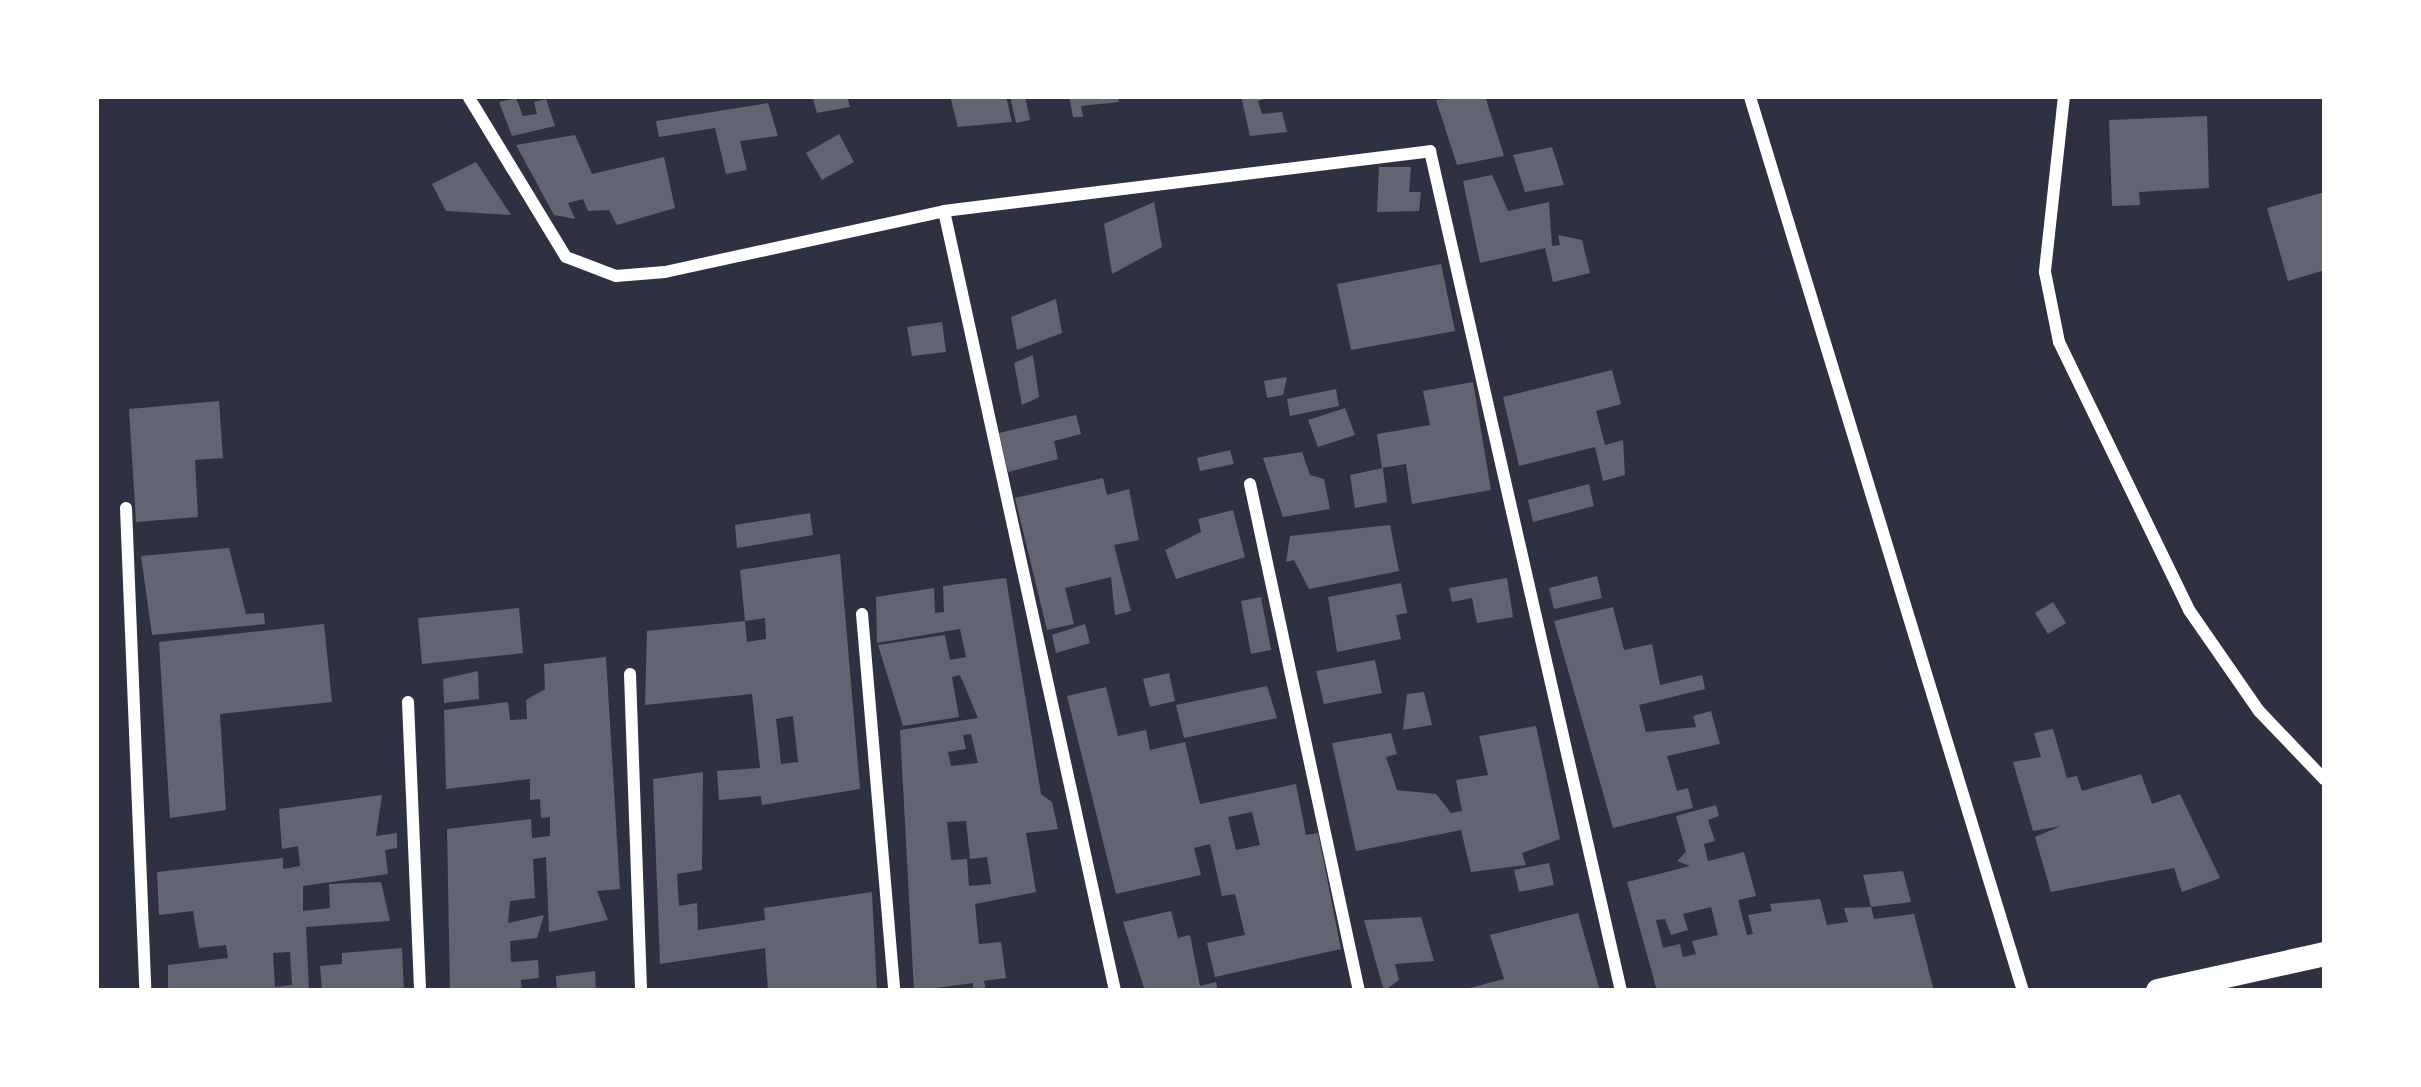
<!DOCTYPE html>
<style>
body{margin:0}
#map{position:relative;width:2421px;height:1087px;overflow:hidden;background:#2d3142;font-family:Cabin,sans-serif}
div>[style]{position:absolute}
.building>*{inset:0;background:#626471}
.minor>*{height:12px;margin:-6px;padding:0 6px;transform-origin:6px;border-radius:6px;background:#fff}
.secondary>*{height:24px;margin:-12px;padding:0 12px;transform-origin:12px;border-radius:12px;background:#fff}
span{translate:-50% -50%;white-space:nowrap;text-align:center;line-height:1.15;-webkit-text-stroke:9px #fff;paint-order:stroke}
.frame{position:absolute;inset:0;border:99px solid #fff;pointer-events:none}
</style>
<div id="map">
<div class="building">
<div style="clip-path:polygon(812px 96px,847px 96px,850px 107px,817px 113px)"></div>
<div style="clip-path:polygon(950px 96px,1006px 96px,1012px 122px,958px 127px)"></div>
<div style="clip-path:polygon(1010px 96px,1025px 96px,1030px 120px,1016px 123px)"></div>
<div style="clip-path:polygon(1069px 96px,1118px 96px,1119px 102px,1081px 106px,1083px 117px,1073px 117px)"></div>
<div style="clip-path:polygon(1241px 96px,1272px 96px,1258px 101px,1262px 114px,1282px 112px,1287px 132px,1250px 136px)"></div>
<div style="clip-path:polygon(1485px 96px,1504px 156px,1457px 165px,1436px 100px)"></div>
<div style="clip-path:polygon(516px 98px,523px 116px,537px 114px,534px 102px,546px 99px,555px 126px,512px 136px,499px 102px)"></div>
<div style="clip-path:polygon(768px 103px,778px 136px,740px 141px,747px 170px,726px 174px,715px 128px,659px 137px,656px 121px)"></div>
<div style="clip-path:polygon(2207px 116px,2209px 188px,2139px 192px,2140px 205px,2112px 206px,2109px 120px)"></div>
<div style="clip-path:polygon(839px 134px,854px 162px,822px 180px,806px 153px)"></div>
<div style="clip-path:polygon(575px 135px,592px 174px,664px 157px,675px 208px,617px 225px,609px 210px,588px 211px,583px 199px,568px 203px,575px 219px,554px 215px,516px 145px)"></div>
<div style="clip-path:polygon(1552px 147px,1564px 185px,1525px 192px,1513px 155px)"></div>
<div style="clip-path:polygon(476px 162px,511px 215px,446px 211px,432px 184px)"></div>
<div style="clip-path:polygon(1379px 167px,1411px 167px,1409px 192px,1421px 192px,1419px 211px,1377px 212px)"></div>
<div style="clip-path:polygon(1492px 175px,1508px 211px,1549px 202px,1552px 246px,1560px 245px,1558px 235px,1582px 240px,1590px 273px,1553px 282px,1545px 248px,1480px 263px,1463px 181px)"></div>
<div style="clip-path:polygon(2325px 192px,2325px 270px,2288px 281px,2267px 208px)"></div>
<div style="clip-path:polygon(1154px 202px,1162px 247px,1112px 274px,1104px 224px)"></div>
<div style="clip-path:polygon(1441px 264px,1455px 331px,1351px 350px,1337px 284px)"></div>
<div style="clip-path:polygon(1056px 299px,1062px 333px,1017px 350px,1011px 317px)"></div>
<div style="clip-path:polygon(942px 322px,946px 352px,912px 356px,907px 327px)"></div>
<div style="clip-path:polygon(1033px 355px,1039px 397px,1022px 405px,1014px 363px)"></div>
<div style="clip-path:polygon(1612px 370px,1621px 404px,1596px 411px,1605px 445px,1623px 440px,1625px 475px,1603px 481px,1595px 447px,1519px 466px,1503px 397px)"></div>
<div style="clip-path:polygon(1287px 377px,1283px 395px,1267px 398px,1264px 381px)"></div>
<div style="clip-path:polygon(1473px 382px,1491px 490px,1412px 504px,1406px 464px,1382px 468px,1377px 434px,1430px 425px,1423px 391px)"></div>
<div style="clip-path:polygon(1336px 389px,1339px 406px,1290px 416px,1287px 399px)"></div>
<div style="clip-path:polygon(219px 401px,223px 458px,195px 460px,198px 517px,136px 522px,129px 409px)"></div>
<div style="clip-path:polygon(1345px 408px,1355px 435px,1318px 447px,1308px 420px)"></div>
<div style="clip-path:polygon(1076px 415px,1081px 434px,1054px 441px,1058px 459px,1008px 472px,999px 433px)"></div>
<div style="clip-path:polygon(1230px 450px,1234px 464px,1200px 471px,1197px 458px)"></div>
<div style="clip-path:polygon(1302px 452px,1310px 475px,1324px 479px,1330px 509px,1283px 517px,1263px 458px)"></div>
<div style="clip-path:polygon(1383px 468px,1387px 502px,1355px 508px,1350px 475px)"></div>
<div style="clip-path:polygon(1103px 478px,1107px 495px,1129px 489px,1139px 540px,1114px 545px,1131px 611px,1115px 615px,1111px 577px,1065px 588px,1074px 624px,1047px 630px,1015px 498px)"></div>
<div style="clip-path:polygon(1589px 484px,1594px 506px,1533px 522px,1528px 500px)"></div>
<div style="clip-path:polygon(1233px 510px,1245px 557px,1176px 579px,1165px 550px,1201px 532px,1198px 519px)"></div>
<div style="clip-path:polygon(810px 513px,813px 535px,737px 548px,735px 525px)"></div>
<div style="clip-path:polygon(1390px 525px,1399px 571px,1309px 589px,1294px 560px,1286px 562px,1290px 536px)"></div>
<div style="clip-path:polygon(229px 548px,246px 614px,264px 613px,265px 624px,152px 635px,141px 556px)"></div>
<div style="clip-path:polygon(evenodd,840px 554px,860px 789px,762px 805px,761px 796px,719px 800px,717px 771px,760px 768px,752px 694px,645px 705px,647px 631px,745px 621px,740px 570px,840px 554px,765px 618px,766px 639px,747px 642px,745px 621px,765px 618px,840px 554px,793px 716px,798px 762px,781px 764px,776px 719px,793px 716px)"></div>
<div style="clip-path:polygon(1597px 576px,1602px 598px,1554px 609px,1549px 588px)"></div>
<div style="clip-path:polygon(evenodd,1006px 578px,1041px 794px,1052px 802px,1058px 829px,1026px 833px,1036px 892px,975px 904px,979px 944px,1001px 942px,1006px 978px,984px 981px,986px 991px,973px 991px,973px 983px,914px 991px,900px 730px,978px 718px,960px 675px,952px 677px,959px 717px,903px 726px,878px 645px,945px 635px,950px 660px,966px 657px,960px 629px,877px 643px,876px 597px,934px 588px,935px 613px,944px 612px,943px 586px,1006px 578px,971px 734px,978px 763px,951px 766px,948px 752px,966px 749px,963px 735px,971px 734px,1006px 578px,966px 821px,970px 859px,987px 857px,991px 884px,969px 886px,967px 859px,951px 860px,947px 822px,966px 821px)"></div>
<div style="clip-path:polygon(1507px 578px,1513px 617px,1477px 623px,1472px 598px,1452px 602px,1449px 588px)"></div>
<div style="clip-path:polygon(1401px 583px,1407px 613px,1396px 615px,1401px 639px,1337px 652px,1328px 597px)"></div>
<div style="clip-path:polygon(1261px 597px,1271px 650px,1251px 654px,1241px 601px)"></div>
<div style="clip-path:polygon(2053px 602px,2066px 623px,2048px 634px,2035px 613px)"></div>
<div style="clip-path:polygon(1613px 607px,1624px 650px,1652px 644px,1660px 685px,1702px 675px,1705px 689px,1639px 705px,1646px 732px,1696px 727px,1693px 716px,1711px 711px,1720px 744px,1667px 756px,1677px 791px,1688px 788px,1693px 808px,1613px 828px,1554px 621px)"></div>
<div style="clip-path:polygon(519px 608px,523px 653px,422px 664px,418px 618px)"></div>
<div style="clip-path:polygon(324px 624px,332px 702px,220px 714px,226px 810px,170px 818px,159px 642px)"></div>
<div style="clip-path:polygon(1085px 624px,1090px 643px,1056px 653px,1052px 635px)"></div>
<div style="clip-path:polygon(606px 657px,620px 889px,597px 891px,608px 920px,549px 932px,546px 857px,533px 859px,535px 898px,510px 901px,508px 923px,544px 915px,537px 938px,510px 941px,511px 962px,538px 960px,539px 978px,521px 980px,522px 991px,450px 991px,447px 829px,531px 819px,532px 838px,550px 836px,550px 817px,541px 818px,540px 799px,530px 800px,530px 779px,446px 789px,444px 710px,508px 702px,510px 720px,527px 719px,526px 700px,545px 689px,544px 664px)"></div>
<div style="clip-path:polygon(1375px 660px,1382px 693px,1324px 704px,1316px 671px)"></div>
<div style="clip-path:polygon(478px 671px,479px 699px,444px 703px,443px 679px)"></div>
<div style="clip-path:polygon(1169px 673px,1175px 701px,1150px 707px,1143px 679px)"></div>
<div style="clip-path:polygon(1267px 686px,1277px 718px,1184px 738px,1176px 705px)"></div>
<div style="clip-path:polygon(evenodd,1106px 687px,1118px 736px,1146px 730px,1150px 750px,1185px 742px,1200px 804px,1296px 784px,1306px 835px,1318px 833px,1341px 949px,1215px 977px,1207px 943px,1245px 935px,1235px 894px,1222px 896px,1210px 844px,1194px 848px,1201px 875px,1116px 894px,1067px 696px,1106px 687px,1252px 812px,1260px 845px,1236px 850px,1228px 817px,1252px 812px)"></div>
<div style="clip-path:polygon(1424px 692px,1432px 725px,1403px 730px,1407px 694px)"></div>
<div style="clip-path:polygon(1536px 726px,1560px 839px,1522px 853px,1526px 865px,1471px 872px,1461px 830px,1356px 851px,1332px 743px,1391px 733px,1397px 754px,1386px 757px,1397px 790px,1436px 794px,1451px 813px,1462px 811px,1456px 780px,1488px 775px,1479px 736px)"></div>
<div style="clip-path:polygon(2053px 729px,2067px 778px,2077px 776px,2082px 791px,2141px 774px,2152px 804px,2180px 794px,2220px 878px,2182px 892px,2174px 868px,2051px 892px,2035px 837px,2061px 826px,2033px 831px,2013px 762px,2041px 757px,2034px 733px)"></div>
<div style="clip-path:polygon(703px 772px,702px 870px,677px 874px,679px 906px,697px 903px,698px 930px,765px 920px,764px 908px,872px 892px,877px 991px,768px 991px,765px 948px,660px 964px,653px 779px)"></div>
<div style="clip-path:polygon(evenodd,382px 795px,376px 836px,397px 833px,397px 848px,385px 850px,388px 874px,303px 886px,303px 911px,330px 908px,329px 884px,381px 882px,390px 921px,306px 927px,309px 991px,168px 991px,168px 965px,228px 958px,226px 945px,199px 948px,193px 911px,159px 915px,157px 872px,283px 858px,283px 869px,300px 866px,298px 846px,282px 849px,279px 809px,382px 795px,290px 952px,292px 985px,275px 987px,273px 953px,290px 952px)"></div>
<div style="clip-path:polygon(evenodd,1716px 805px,1719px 816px,1708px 820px,1715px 841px,1704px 844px,1708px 861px,1744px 852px,1756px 896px,1738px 900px,1747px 935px,1753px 934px,1748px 915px,1772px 911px,1770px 904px,1820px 899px,1827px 925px,1848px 922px,1844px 908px,1871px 907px,1863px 875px,1903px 871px,1911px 902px,1871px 907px,1874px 919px,1914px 914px,1934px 991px,1657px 991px,1627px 882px,1690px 866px,1677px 861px,1686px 852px,1676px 816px,1716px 805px,1711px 907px,1718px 935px,1692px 941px,1696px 954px,1683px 957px,1680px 944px,1663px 948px,1656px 920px,1665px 919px,1671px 935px,1688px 930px,1683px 914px,1711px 907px)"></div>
<div style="clip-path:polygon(1549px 863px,1554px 885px,1519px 892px,1514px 870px)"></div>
<div style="clip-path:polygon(1171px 911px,1178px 938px,1190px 935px,1200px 986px,1216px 982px,1218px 991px,1145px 991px,1123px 922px)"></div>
<div style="clip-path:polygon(1578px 913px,1600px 991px,1458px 991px,1504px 979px,1490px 935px)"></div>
<div style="clip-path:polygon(1421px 917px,1434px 961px,1395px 964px,1399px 980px,1384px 991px,1364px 920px)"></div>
<div style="clip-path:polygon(402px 948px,404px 991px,322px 991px,320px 966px,342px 964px,342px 953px)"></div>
<div style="clip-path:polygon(595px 971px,596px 991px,557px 991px,556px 976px)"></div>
</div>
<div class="minor">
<div style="left:468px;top:96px;width:188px;rotate:58.7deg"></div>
<div style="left:566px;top:257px;width:53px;rotate:20.8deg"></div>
<div style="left:616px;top:276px;width:49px;rotate:-4.7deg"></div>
<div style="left:665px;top:272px;width:286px;rotate:-12.3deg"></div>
<div style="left:944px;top:211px;width:490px;rotate:-7deg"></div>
<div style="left:1430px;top:151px;width:861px;rotate:77.19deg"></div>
<div style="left:2064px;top:96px;width:177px;rotate:96.2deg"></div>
<div style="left:2045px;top:272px;width:71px;rotate:78.7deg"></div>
<div style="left:2059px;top:342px;width:298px;rotate:64.1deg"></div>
<div style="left:2189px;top:610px;width:123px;rotate:55.3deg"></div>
<div style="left:2259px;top:711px;width:95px;rotate:46.3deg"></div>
<div style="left:1750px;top:97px;width:935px;rotate:73.02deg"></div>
<div style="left:944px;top:211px;width:799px;rotate:77.63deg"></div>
<div style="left:1250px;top:484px;width:519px;rotate:77.87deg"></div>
<div style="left:126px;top:508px;width:483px;rotate:87.7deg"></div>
<div style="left:862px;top:614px;width:378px;rotate:85.1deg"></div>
<div style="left:630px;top:674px;width:317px;rotate:88deg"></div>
<div style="left:408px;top:702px;width:289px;rotate:87.6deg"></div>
</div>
<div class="secondary">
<div style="left:2158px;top:991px;width:171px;rotate:-12.5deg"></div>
</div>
<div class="frame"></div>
</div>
